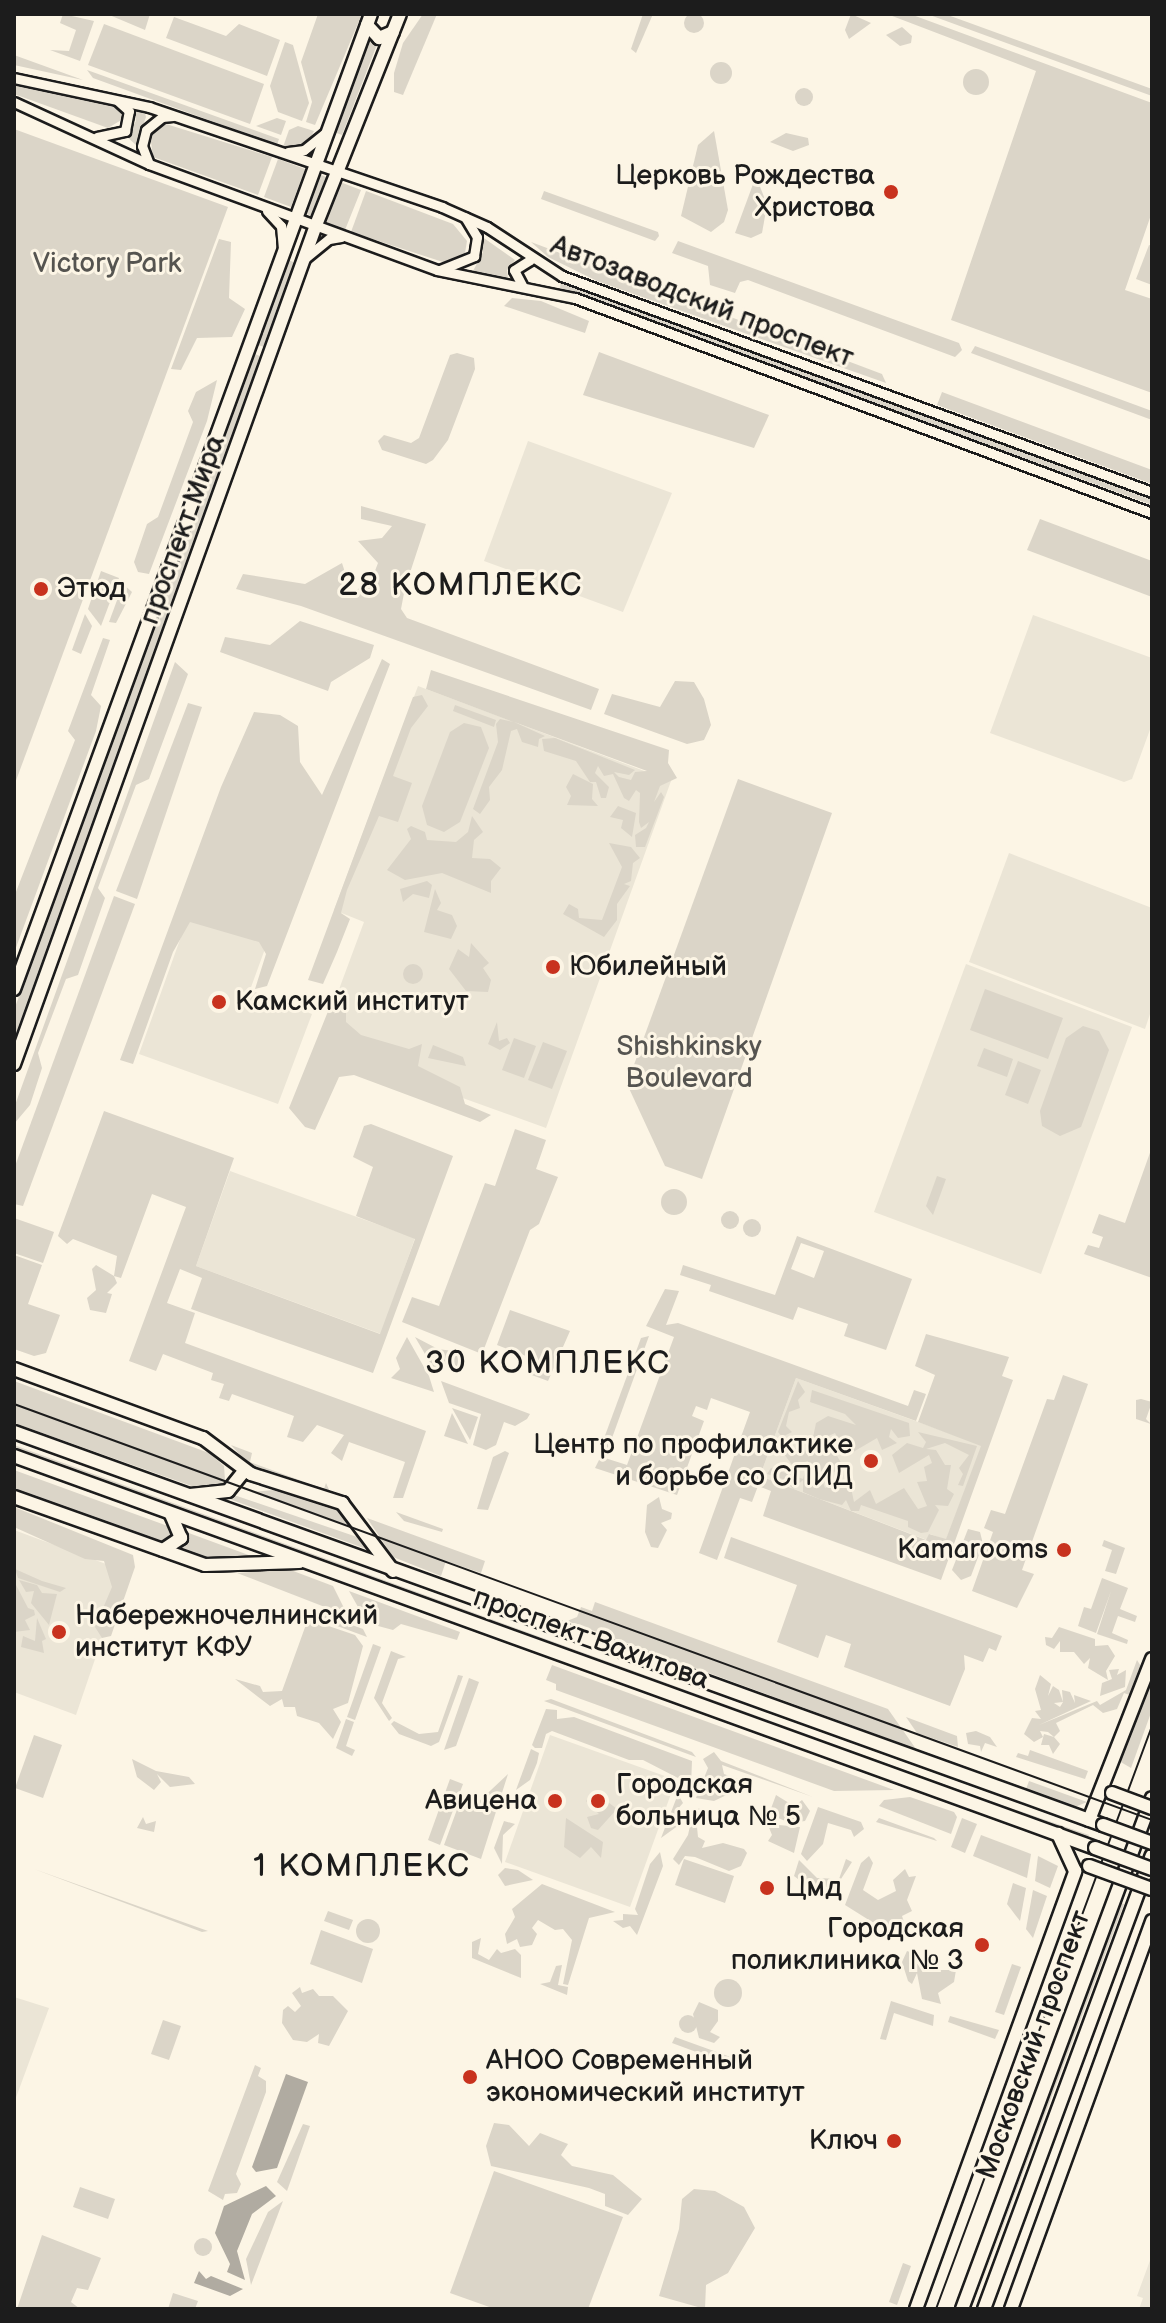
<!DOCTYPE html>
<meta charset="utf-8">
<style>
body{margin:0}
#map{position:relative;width:1166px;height:2323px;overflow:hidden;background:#fcf5e5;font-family:"Balsamiq Sans",sans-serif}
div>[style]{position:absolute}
.built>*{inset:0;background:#ebe5d6}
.green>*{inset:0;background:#dbd5c8}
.round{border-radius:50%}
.water>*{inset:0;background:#b0aba1}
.roads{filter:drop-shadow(2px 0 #1c1c1c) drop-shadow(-2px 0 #1c1c1c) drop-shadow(0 2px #1c1c1c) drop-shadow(0 -2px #1c1c1c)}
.minor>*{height:9px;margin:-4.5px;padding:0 4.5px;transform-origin:4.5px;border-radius:4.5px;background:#fcf5e5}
.major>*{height:12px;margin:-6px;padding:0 6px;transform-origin:6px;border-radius:6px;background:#fcf5e5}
.tram>*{height:2px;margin:-1px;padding:0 1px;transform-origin:1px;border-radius:1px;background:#1c1c1c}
.bridges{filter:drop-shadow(2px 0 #1c1c1c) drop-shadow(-2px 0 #1c1c1c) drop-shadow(0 2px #1c1c1c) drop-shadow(0 -2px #1c1c1c)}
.major-bridge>*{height:12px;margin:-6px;padding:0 6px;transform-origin:6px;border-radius:6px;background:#fcf5e5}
.dots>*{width:22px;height:22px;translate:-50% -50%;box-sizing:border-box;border:4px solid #fcf5e5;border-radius:50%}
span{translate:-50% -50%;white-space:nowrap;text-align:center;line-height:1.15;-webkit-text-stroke:6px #fcf5e5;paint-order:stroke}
.poi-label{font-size:28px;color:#1c1c1c}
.right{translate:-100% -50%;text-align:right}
.left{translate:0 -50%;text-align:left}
.park-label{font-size:28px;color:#555450}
.street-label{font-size:28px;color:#1c1c1c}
.quarter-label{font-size:32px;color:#1c1c1c;letter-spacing:2px}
.frame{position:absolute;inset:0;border:16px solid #1c1c1c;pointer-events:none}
</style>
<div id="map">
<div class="built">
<div style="clip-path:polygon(528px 441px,672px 493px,623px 612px,484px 561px)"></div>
<div style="clip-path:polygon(1033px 615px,1152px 658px,1152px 724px,1132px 779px,1124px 782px,990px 733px)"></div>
<div style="clip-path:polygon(418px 686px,671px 781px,546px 1128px,318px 1046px,364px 922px,334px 910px)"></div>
<div style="clip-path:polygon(1009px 853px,1152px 908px,1152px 1008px,1145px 1029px,969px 962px)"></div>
<div style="clip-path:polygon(192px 906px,270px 935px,250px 990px,312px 1014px,278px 1104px,139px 1054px)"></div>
<div style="clip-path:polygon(966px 964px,1132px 1027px,1041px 1274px,874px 1212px)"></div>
<div style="clip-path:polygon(230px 1171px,415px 1238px,381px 1334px,196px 1266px)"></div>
<div style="clip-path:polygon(796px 1378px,982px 1445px,946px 1540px,930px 1534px,927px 1540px,760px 1476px)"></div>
<div style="clip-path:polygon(14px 1530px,125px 1571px,76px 1715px,14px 1692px)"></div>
<div style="clip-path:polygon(550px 1735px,676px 1780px,630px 1907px,505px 1862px)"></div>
<div style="clip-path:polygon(14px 1997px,49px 2008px,14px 2103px)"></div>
<div style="clip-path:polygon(1152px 2255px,1152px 2309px,1139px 2309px,1143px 2298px,1137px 2296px)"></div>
</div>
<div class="green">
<div class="round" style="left:684px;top:13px;width:20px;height:20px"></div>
<div style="clip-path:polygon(63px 14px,94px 21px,80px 61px,50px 50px,69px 51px,76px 30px,60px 23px)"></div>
<div style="clip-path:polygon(107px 14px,150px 14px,145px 30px)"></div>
<div style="clip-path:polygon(318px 14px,362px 14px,315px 125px,306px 122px,312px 102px,301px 62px)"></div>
<div style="clip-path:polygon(423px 14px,437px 14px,403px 95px,394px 92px,394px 73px,403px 43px)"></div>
<div style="clip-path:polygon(643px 14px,653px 14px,636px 53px,631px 49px)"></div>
<div style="clip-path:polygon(851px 14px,871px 23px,849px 39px,845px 30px)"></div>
<div style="clip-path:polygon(887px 14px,910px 14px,1152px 103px,1152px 212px,1125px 290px,1152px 299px,1152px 393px,951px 320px,1036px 71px)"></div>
<div style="clip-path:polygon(927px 14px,945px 14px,1152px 89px,1152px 96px)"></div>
<div style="clip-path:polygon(174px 17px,226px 36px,239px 24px,280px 40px,267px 76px,166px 38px)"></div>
<div style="clip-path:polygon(104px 24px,264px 84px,250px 124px,88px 65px)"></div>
<div style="clip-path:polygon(902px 27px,912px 36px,911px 43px,900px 46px,886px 35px)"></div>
<div style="clip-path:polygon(285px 42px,293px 45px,309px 103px,302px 121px,278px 112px,270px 86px)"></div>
<div style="clip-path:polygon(369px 42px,378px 42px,342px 135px,334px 132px)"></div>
<div style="clip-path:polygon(14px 55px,83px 80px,14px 65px)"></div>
<div class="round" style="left:710px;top:62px;width:22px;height:22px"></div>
<div class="round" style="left:963px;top:69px;width:26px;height:26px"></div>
<div style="clip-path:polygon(87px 70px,279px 139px,277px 145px,93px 78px)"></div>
<div style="clip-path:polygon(14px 81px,117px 103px,123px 119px,108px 128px,14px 94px)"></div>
<div class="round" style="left:795px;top:88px;width:18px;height:18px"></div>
<div style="clip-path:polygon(133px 106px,144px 110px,146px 117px,136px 145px,126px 136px,136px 121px)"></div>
<div style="clip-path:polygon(277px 118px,286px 121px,281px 135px,256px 126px)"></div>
<div style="clip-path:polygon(166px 124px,272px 157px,258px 195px,153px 157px,150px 134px)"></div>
<div style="clip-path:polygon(298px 126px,314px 131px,307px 144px,283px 147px,289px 130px)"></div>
<div style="clip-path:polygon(14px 129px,228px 207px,14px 786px)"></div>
<div style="clip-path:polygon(714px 131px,728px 210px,724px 222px,711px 232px,681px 216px,698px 145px)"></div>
<div style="clip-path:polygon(786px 133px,808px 138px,809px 145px,793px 151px,770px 142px)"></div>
<div style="clip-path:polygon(278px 159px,305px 169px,291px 207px,264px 197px)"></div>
<div style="clip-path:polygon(319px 174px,326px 177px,312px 216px,304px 213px)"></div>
<div style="clip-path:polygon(756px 176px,767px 205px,762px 233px,751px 238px,735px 233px)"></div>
<div style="clip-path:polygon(340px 182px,361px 190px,345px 230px,326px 222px)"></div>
<div style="clip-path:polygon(366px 191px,453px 224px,467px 241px,464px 259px,449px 264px,351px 232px)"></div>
<div style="clip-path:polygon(544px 191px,658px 232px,659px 236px,655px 241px,541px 199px)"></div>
<div style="clip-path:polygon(481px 236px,515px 260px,507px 270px,508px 278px,473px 271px,483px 252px)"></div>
<div style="clip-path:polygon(219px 239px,231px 242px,229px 298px,245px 309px,232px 337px,197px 338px,181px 370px,171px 369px)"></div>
<div style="clip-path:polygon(678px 241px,959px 343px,962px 350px,955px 357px,748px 280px,740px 282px,735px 293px,710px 285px,708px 266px,672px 253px)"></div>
<div style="clip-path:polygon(531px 242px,882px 374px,886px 383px,597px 281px,548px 257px)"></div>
<div style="clip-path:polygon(1149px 245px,1152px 246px,1152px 285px,1136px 279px)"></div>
<div style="clip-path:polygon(287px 259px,295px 263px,264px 347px,255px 344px)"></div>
<div style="clip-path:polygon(561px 282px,1152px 500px,1152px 505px,560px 288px)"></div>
<div style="clip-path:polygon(512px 298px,541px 301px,589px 321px,585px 333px,504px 306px)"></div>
<div style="clip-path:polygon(975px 346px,1152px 411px,1152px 420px,971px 353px)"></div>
<div style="clip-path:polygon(599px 352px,769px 415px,754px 448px,583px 395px)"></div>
<div style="clip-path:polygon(457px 353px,474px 358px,475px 369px,448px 440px,433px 460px,426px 464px,382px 450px,378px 441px,384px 435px,411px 443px,419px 438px,450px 355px)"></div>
<div style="clip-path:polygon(255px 354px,260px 356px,221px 476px,14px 1045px,14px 1010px)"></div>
<div style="clip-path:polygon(217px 380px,207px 421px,149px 574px,138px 572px,134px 562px,147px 524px,158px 517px,193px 422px,188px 411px,196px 392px)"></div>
<div style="clip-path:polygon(942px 392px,1152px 470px,1152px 484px,937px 405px)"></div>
<div style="clip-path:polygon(361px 506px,426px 524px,405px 588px,401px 609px,407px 618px,599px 689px,591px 710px,301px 606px,236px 589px,243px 574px,305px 584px,342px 563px,352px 594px,373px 576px,378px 563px,358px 541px,382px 538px,392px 526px,361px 519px)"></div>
<div style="clip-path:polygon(1040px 519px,1152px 561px,1152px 597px,1027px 550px)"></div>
<div style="clip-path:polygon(101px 571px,119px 578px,101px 626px,88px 609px)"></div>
<div style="clip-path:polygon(123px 584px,132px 592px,116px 623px,109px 622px)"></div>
<div style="clip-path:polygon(85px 614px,92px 626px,81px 654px,72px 650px)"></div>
<div style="clip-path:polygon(300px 621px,374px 645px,370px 658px,331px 682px,328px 691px,220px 652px,225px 637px,270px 645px)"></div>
<div style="clip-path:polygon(103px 638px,110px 640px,91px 695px,101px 706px,96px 731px,14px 953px,14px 897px,75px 740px,68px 731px)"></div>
<div style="clip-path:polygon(382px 659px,390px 664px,267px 986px,255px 989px,266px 954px,259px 942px,190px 922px,173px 952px,133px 1064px,120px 1060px,221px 787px,254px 712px,280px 715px,298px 726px,300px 762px,322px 795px)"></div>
<div style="clip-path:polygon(175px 662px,188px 674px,149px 779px,136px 785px,98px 888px,105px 898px,78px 975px,66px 979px,38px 1053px,42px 1068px,30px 1105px,14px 1124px,14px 1108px)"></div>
<div style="clip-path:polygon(431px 670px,669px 750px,668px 763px,677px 778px,660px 786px,654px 802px,661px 792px,664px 797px,645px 847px,636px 847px,635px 835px,646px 828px,649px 822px,641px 828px,639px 822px,640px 793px,636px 790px,629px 801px,624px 798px,613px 774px,604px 776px,598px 766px,595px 773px,609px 787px,606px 798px,601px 798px,596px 782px,590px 782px,576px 761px,544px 751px,542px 739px,555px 738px,635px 770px,629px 775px,614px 772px,619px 777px,631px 780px,635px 772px,647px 771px,514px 722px,545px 736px,539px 739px,538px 747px,522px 742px,517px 729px,511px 731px,502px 770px,489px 787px,490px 800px,480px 814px,473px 809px,498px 742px,496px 724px,500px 719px,513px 722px,426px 689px)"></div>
<div style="clip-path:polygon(675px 681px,694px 682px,704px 699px,711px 725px,704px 740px,687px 744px,604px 714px,612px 694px,660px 707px)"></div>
<div style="clip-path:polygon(422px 695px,428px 706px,411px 728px,393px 776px,412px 783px,398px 822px,379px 816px,347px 890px,341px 913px,350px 919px,337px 952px,323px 984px,308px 980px,413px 697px)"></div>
<div style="clip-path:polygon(188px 703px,202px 707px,137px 899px,116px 891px)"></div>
<div style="clip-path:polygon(455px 705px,496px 720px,494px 727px,453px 711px)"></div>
<div style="clip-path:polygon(464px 723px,481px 727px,489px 748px,460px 822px,444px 832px,427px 825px,422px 806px,450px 732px)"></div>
<div style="clip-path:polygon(573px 774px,593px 784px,592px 799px,598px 806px,567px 805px,571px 796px,566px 787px)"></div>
<div style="clip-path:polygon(738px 779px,832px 813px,702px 1179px,665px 1166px,627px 1084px)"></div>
<div style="clip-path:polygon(618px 806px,636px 813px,632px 837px,621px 828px,623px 820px,610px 817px)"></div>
<div style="clip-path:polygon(472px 816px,483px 832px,474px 840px,472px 858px,490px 859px,501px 868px,491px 881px,491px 893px,442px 873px,405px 880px,387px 870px,411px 839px,407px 829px,411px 826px,425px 832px,427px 840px,456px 842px,468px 832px)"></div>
<div style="clip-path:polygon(609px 843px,631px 847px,640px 858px,633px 863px,631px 881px,624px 884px,630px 886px,617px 904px,617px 920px,604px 937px,563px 914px,569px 904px,578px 909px,579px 918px,602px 920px,622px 867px)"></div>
<div style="clip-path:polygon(427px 881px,432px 885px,429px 898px,413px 894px,403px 902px,400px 889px)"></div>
<div style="clip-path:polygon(435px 889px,441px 903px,437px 910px,452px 915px,457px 926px,451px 939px,424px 932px)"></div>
<div style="clip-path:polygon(114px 896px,135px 904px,23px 1206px,14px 1204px,14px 1169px)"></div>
<div style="clip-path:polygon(471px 943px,489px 963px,483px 968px,491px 980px,488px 992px,466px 991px,449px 969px,458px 949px,469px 957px)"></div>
<div class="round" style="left:403px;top:964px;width:20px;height:20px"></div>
<div style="clip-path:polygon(985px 989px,1063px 1018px,1048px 1059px,970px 1030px)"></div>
<div style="clip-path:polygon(333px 999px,346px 1011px,346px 1022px,361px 1035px,409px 1049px,422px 1044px,418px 1066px,460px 1087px,465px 1104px,491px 1115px,480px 1122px,354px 1075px,339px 1077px,315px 1130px,305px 1127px,289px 1108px)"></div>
<div style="clip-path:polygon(497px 1022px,499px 1041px,507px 1038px,510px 1043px,500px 1050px,488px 1044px)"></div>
<div style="clip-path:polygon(1083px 1026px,1099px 1031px,1109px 1050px,1081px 1127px,1060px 1136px,1042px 1126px,1040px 1111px,1066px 1038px)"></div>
<div style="clip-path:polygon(514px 1038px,536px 1046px,524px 1078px,502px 1070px)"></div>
<div style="clip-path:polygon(543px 1042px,567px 1051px,552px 1089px,528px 1080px)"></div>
<div style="clip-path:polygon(433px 1045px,463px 1057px,466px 1066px,428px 1058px)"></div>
<div style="clip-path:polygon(984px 1048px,1013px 1059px,1007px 1077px,977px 1066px)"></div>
<div style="clip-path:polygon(1018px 1061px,1041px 1070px,1028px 1104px,1005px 1095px)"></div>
<div style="clip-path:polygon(104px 1111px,234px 1158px,196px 1266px,380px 1334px,415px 1239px,356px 1216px,373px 1167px,353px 1157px,364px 1126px,371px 1124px,453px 1156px,373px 1373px,191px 1309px,202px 1278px,180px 1269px,167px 1303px,195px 1313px,185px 1343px,426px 1431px,403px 1498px,393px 1498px,405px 1462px,349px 1442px,342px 1461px,331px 1453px,344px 1435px,317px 1425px,303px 1442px,287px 1437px,294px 1416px,232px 1394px,229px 1401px,219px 1398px,224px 1384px,211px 1380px,213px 1373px,163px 1354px,156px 1371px,129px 1361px,186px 1207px,152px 1194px,121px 1278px,114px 1276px,117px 1283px,107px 1293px,112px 1294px,106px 1313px,90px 1310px,87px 1298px,96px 1290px,92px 1269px,96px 1265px,114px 1276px,117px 1256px,73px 1239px,67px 1244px,58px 1236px)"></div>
<div style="clip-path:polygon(515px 1129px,546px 1140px,536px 1169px,558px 1177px,539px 1224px,530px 1230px,482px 1354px,402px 1322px,412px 1297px,439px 1306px,485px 1183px,495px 1186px)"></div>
<div style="clip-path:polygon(1152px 1147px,1152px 1278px,1084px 1254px,1088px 1245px,1099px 1248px,1103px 1237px,1092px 1233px,1099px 1214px,1125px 1223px)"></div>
<div style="clip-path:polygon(937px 1176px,946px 1179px,933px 1215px,926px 1206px)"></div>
<div class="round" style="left:661px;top:1189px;width:26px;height:26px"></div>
<div class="round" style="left:721px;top:1211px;width:18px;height:18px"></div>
<div style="clip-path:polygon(14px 1218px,54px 1232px,43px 1263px,14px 1253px)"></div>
<div class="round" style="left:743px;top:1219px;width:18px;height:18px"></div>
<div style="clip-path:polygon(evenodd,797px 1236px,912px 1279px,886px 1350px,844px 1336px,848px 1324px,798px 1307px,793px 1320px,709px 1291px,711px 1285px,680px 1275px,683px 1265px,775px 1295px,797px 1236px,801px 1243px,824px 1251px,814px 1278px,791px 1269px,801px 1243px)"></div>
<div style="clip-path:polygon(14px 1255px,42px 1265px,28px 1304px,60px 1315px,46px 1353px,34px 1356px,14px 1349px)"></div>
<div style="clip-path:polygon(665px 1289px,679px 1291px,666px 1325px,678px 1323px,908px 1406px,914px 1390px,926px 1394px,916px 1421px,796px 1378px,760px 1476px,926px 1540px,929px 1534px,946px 1539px,981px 1446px,918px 1422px,935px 1375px,915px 1366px,926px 1334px,1009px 1357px,1002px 1376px,1013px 1380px,941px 1580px,763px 1516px,771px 1491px,758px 1486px,752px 1502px,740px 1498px,717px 1560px,699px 1553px,750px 1412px,711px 1398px,707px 1410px,696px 1406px,692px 1416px,704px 1421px,677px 1495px,595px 1468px,603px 1452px,605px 1458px,627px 1465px,674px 1337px,646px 1326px)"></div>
<div style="clip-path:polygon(510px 1310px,570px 1331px,548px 1381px,529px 1374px,534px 1359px,497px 1345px)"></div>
<div style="clip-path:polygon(649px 1336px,608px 1449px,603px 1441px,641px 1338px)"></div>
<div style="clip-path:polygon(407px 1337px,429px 1376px,434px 1392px,391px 1378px,400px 1369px,396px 1358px)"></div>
<div style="clip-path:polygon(415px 1337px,438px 1349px,460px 1352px,462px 1363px,459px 1367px,445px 1364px,435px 1371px)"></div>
<div style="clip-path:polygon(1063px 1375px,1088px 1384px,1022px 1570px,1034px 1574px,1017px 1608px,972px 1591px,993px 1532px,984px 1528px,991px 1510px,1005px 1514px,1047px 1399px,1054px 1400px)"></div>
<div style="clip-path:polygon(14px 1381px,209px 1453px,224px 1466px,225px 1480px,220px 1488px,203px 1490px,14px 1423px)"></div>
<div style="clip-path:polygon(441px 1381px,530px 1414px,527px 1419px,515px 1426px,504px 1422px,496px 1445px,486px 1450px,473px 1445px,481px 1414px,449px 1403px)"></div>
<div style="clip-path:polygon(798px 1381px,805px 1392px,798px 1400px,800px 1408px,789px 1412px,786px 1426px,792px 1432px,782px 1437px,778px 1432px)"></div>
<div style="clip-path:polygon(812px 1390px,909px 1423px,910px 1436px,898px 1438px,891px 1429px,889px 1437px,897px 1443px,882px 1450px,877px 1438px,848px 1455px,835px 1433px,826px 1437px,843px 1466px,822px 1480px,825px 1488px,849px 1478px,854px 1502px,870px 1490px,876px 1504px,904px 1488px,918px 1509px,927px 1506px,917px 1482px,927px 1481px,924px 1467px,932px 1463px,929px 1455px,899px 1473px,892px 1455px,907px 1443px,923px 1448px,926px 1442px,918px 1432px,977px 1446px,963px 1486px,958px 1485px,963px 1474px,959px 1468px,969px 1455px,945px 1443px,926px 1449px,936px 1450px,945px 1465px,951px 1465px,947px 1489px,954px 1494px,948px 1506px,935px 1505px,939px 1510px,928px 1532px,921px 1533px,908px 1527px,908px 1521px,861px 1505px,859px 1511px,851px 1511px,846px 1500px,842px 1505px,819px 1499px,803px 1492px,803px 1480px,793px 1489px,786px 1480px,767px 1474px,771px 1468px,803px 1479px,808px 1461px,793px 1466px,784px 1454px,776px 1456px,778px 1444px,807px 1451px,809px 1457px,816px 1423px,828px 1416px,856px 1425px,845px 1414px,810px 1402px)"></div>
<div style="clip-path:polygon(1141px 1399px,1152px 1402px,1146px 1419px,1151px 1424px,1136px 1419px,1136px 1400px)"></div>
<div style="clip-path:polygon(452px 1408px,478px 1417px,470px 1440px)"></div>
<div style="clip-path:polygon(452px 1413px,468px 1444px,444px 1436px)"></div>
<div style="clip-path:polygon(14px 1445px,982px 1798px,1089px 1835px,1087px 1839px,490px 1623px,14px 1449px)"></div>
<div style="clip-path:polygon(231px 1445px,252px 1453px,250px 1462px,324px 1489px,326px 1483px,331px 1494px,248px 1464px)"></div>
<div style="clip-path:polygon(505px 1451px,509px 1453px,488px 1510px,477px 1509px,493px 1457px)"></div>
<div style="clip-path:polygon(14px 1470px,176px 1529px,177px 1532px,168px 1545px,14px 1490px)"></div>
<div style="clip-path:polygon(285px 1489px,340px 1508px,356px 1528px,251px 1492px)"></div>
<div style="clip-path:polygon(237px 1496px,363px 1539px,369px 1550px,224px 1497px)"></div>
<div style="clip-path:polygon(659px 1497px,662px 1509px,672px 1513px,671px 1519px,661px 1523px,667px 1530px,658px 1548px,651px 1547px,645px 1532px,647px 1505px)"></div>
<div style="clip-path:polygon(14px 1507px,133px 1555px,135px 1567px,111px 1636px,102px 1638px,95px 1627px,112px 1587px,104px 1561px,85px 1559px,14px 1527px)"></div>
<div style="clip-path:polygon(396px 1512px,443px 1529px,442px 1532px,404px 1521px)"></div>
<div style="clip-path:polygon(367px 1518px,485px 1561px,481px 1573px,446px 1561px,441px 1576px,393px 1557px)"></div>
<div style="clip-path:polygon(968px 1529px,980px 1532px,983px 1544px,971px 1576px,961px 1580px,952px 1570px)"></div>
<div style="clip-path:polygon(186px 1532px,254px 1557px,211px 1561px,179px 1549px)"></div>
<div style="clip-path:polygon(731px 1537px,1002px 1636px,996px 1651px,989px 1648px,983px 1662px,964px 1655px,965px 1669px,950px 1706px,844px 1667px,851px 1644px,826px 1635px,818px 1658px,777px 1642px,797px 1585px,724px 1558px)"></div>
<div style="clip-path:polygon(1104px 1540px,1125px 1548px,1116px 1574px,1105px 1571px,1112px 1550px,1102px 1546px)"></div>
<div style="clip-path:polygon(15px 1569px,42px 1581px,66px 1588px,60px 1592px,18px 1578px)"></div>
<div style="clip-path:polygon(288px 1569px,333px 1586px,348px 1616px,237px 1573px)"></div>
<div style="clip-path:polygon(1102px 1578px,1128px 1588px,1120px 1609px,1137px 1616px,1135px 1622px,1118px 1616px,1112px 1633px,1128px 1640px,1127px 1644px,1097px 1634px,1111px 1591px,1096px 1633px,1078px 1626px,1084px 1607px,1091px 1609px)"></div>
<div style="clip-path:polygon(19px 1580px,37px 1585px,42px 1593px,57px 1594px,49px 1625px,31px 1603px,34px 1591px,26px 1592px)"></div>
<div style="clip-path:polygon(15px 1583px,28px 1608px,34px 1610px,35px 1615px,25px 1620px,30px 1630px,14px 1632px)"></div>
<div style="clip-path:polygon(349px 1591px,460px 1632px,457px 1640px,401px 1624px,393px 1630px,367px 1623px)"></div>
<div style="clip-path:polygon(595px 1602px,888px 1709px,916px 1749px,567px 1621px,577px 1617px,581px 1607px,592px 1611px)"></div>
<div style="clip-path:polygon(319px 1613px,363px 1629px,367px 1637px,310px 1616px)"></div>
<div style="clip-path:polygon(37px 1618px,46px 1639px,42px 1641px,44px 1653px,21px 1647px,23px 1636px,35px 1641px)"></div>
<div style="clip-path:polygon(308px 1619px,355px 1635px,363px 1646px,348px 1703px,333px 1709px,341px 1722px,333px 1739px,319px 1723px,297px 1716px,295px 1707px,284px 1707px,282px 1699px,270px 1706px,235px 1679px,260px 1686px,263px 1692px,282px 1691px)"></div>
<div style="clip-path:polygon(1059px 1627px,1095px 1639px,1095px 1646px,1108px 1645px,1115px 1656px,1106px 1671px,1108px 1680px,1088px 1668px,1090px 1658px,1084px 1664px,1074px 1652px,1060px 1652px,1060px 1641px,1054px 1649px,1046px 1645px,1045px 1637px,1052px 1638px)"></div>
<div style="clip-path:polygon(373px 1644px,381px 1647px,355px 1720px,347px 1717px)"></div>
<div style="clip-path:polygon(391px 1651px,406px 1657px,398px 1659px,382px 1703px,392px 1718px,389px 1721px,374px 1698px)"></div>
<div style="clip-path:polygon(1137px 1660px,1142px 1668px,1132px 1696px,1124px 1693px,1117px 1709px,1103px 1713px,1093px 1705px,1056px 1723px,1060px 1731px,1054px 1737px,1060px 1744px,1053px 1754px,1049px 1745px,1041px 1745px,1044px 1734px,1054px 1737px,1048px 1732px,1040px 1731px,1043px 1737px,1034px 1742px,1024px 1734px,1032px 1718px,1041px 1719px,1035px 1711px,1041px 1710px,1035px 1689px,1040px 1675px,1051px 1684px,1048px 1696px,1053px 1686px,1059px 1690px,1063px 1702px,1054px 1703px,1060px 1707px,1063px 1702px,1062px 1690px,1070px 1692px,1075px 1703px,1074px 1695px,1091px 1701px,1039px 1725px,1097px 1701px,1100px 1705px,1126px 1690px)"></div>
<div style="clip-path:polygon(552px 1665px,894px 1790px,834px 1791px,556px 1690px,556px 1684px,546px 1680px)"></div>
<div style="clip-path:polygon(1152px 1668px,1152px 1710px,1131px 1768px,1119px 1761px)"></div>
<div style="clip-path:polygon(1119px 1669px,1117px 1675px,1126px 1670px,1125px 1687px,1100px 1696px,1102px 1683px,1112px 1679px,1109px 1670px)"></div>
<div style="clip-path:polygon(458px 1675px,463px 1676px,439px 1742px,431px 1746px,399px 1734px,391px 1724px,394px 1721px,419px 1734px,438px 1732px)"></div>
<div style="clip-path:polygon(469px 1678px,479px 1682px,456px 1746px,444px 1750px)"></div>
<div style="clip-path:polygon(551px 1699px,692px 1752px,696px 1757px,544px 1701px)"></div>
<div style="clip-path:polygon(546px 1709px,557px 1710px,557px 1719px,574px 1717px,692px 1761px,691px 1786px,682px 1787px,678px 1778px,643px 1760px,629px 1760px,552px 1731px,546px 1734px,542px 1748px,535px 1748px,532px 1745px)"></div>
<div style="clip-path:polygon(906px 1717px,957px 1736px,958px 1747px,917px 1733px)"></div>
<div style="clip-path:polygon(346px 1719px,354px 1722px,346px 1746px,355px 1750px,352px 1756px,336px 1748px)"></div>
<div style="clip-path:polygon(976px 1731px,990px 1737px,997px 1747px,985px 1743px,981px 1752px,980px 1746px,968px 1744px,966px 1733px)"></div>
<div style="clip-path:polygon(34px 1735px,62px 1745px,43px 1798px,15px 1788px)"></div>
<div style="clip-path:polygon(531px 1749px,539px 1753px,537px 1763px,530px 1780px,516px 1790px)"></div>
<div style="clip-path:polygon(1030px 1750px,1088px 1771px,1085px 1779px,1016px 1757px,1018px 1753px,1028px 1756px)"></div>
<div style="clip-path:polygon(714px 1752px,721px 1761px,813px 1797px,722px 1765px,724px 1774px,741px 1780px,737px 1790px,714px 1801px,696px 1798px,708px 1768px,703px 1759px)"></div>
<div style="clip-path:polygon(132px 1759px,156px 1771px,189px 1777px,195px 1784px,170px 1787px,157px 1774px,161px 1782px,154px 1790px,137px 1777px)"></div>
<div style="clip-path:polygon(508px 1774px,481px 1859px,444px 1845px,459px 1804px,466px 1799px,474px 1806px)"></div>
<div style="clip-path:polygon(450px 1779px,463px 1784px,440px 1845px,428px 1840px)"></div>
<div style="clip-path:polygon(1029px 1781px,1087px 1802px,1075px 1807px,1026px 1789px)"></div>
<div style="clip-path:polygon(595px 1792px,617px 1809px,598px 1830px,591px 1828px,587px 1817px,599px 1814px,586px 1801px)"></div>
<div style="clip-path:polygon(678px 1794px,683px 1803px,676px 1811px,679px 1825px,661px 1838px)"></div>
<div style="clip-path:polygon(776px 1795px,789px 1803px,788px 1811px,802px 1800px,810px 1811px,805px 1821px,790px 1823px,769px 1814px)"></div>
<div style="clip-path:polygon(910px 1797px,954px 1812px,957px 1817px,951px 1834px,879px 1806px,884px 1800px)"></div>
<div style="clip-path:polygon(818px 1807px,861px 1822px,864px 1829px,854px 1837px,851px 1830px,828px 1823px,823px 1844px,807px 1861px,801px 1854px)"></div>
<div style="clip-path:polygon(694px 1808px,701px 1809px,697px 1827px,698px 1837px,705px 1841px,702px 1848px,723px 1843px,744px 1849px,747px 1853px,741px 1866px,729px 1871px,695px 1857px,685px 1856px,679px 1865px,673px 1859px,688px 1835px)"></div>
<div style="clip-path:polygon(143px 1817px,146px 1824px,156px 1821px,154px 1832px,137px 1828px)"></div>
<div style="clip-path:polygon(566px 1818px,603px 1842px,601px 1858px,591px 1847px,580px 1858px,564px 1847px)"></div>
<div style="clip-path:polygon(773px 1818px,779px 1825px,800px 1827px,794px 1853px,768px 1841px,772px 1835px,766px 1820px)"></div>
<div style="clip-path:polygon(879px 1818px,934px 1838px,937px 1841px,876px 1822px)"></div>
<div style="clip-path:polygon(962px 1818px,977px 1824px,965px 1853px,951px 1847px)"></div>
<div style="clip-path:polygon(504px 1821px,515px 1824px,503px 1835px,502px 1864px,494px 1848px)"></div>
<div style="clip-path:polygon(981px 1835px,1031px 1854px,1027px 1878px,973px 1856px)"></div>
<div style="clip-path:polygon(660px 1852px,663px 1866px,637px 1935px,630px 1926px,623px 1928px,613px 1921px,623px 1920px,623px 1914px,638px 1915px,635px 1909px,650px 1864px)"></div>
<div style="clip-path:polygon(869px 1856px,873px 1863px,863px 1890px,878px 1900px,896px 1891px,893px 1880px,905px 1869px,909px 1877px,916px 1876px,907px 1900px,912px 1911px,902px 1916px,906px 1928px,896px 1937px,845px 1905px,861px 1863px)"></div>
<div style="clip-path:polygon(1038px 1856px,1058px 1866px,1050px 1888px,1035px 1881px)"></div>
<div style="clip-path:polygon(684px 1859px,734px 1876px,725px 1903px,675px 1885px)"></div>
<div style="clip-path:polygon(846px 1859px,852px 1862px,839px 1882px,839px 1895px,827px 1887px,806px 1885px,794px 1876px,799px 1860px,817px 1878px,839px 1879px)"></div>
<div style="clip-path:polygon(505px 1868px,518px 1870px,533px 1880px,505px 1886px,498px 1875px)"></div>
<div style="clip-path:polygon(34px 1869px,208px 1931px,202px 1932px)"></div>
<div style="clip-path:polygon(1013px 1883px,1026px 1888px,1020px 1921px,1007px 1904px)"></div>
<div style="clip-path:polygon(542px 1884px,615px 1912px,589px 1918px,568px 1985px,563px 1984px,572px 1940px,563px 1929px,555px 1930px,538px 1920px,532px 1928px,537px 1934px,532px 1945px,520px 1947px,517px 1939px,507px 1944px,505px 1934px,515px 1917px,512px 1909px)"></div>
<div style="clip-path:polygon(1033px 1890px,1047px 1896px,1033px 1938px,1026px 1929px)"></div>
<div style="clip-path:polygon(1121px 1903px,1124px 1904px,972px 2309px)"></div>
<div style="clip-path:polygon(328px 1911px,353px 1920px,349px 1930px,324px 1921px)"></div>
<div class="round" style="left:356px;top:1919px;width:24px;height:24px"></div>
<div style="clip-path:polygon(321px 1930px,373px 1949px,362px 1983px,310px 1964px)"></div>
<div style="clip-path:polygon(481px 1938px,478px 1954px,489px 1960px,497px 1949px,501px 1953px,515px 1949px,521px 1955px,521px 1978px,472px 1958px,472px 1942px)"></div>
<div style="clip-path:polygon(907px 1951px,932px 1960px,934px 1970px,956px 1970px,954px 1982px,938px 1993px,941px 2004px,922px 1999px,917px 1973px,912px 1984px,908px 1981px,902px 1962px)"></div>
<div style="clip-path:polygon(1012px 1964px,1021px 1967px,1004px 2015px,995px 2012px)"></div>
<div style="clip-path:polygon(562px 1965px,558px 1985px,568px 1987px,567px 1995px,540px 1984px,550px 1982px,556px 1966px)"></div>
<div class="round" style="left:714px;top:1979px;width:28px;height:28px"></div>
<div style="clip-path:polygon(300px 1987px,302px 1993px,313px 1989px,319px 1996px,333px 1996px,348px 2011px,329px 2046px,318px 2043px,319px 2034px,307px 2042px,293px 2040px,282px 2023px,283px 2010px,288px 2006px,295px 2012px,301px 2006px,292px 1993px)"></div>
<div style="clip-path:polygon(891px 2001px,934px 2015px,933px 2026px,894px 2013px,886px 2040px,880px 2039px)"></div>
<div style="clip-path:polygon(699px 2002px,718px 2010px,718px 2021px,710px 2032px,720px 2037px,714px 2043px,699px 2038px,693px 2014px)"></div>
<div class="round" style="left:679px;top:2015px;width:18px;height:18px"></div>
<div style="clip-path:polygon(950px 2016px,999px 2030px,995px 2039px,948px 2022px)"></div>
<div style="clip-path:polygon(163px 2020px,181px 2026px,169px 2060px,151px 2054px)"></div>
<div style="clip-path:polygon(675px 2037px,736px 2059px,734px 2066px,672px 2043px)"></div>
<div style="clip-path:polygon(255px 2065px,261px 2068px,258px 2076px,266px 2081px,266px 2092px,236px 2174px,241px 2184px,237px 2193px,225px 2194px,223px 2200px,208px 2191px)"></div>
<div style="clip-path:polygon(494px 2123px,509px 2125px,529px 2146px,540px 2133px,568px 2144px,561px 2155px,572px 2166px,613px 2175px,642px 2199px,628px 2215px,605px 2206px,605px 2194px,589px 2188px,491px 2166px,486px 2146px)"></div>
<div style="clip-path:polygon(303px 2124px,310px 2126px,287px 2191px,277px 2182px)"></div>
<div style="clip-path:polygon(494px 2171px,623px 2217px,588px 2309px,495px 2309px,450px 2293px)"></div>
<div style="clip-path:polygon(80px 2187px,115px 2199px,108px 2219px,73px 2207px)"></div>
<div style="clip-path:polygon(694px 2189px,715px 2191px,744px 2207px,755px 2228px,728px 2273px,706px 2285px,705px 2309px,659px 2296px,679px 2229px,682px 2199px)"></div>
<div style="clip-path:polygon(283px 2201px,251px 2285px,246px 2259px,268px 2212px)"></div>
<div style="clip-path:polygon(42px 2235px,101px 2258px,88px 2290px,77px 2288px,71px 2302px,80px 2309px,17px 2309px)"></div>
<div class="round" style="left:194px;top:2238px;width:18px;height:18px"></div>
<div style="clip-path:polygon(903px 2263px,911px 2266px,897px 2305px,889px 2302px)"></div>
<div style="clip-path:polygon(173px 2293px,198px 2301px,195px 2309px,168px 2309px)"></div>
</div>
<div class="water">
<div style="clip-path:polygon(286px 2074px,308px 2082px,277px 2168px,256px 2172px,252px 2167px)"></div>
<div style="clip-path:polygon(266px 2186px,276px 2196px,252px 2214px,237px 2251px,245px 2280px,227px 2272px,230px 2264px,215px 2233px,224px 2206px)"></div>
<div style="clip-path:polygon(199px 2271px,206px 2279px,211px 2276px,243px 2289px,230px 2296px,194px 2283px)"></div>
</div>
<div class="roads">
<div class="minor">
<div style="left:14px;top:78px;width:138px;rotate:12.1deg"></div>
<div style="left:149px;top:107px;width:310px;rotate:18.8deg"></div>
<div style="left:442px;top:207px;width:49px;rotate:24deg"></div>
<div style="left:487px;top:227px;width:90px;rotate:33.2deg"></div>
<div style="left:562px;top:276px;width:628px;rotate:20.11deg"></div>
<div style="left:14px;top:102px;width:149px;rotate:24.7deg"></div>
<div style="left:149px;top:164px;width:307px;rotate:20.2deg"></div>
<div style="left:437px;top:270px;width:141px;rotate:11.5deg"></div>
<div style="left:575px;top:298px;width:616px;rotate:20.44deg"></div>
<div style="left:97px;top:137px;width:29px;rotate:-12deg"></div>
<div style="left:125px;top:131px;width:20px;rotate:-79deg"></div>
<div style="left:129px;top:111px;width:15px;rotate:-138deg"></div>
<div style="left:288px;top:152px;width:16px;rotate:-7deg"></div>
<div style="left:304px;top:150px;width:28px;rotate:-39deg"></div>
<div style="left:149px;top:164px;width:19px;rotate:-111deg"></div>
<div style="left:142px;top:146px;width:16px;rotate:-76deg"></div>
<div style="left:146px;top:130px;width:21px;rotate:-39deg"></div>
<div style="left:162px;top:117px;width:11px;rotate:-5deg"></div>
<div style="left:267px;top:211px;width:21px;rotate:47deg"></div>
<div style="left:281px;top:226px;width:24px;rotate:85deg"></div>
<div style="left:304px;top:259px;width:32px;rotate:-39deg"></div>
<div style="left:329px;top:239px;width:12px;rotate:-9deg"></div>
<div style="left:440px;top:270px;width:37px;rotate:-22deg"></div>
<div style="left:474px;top:256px;width:19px;rotate:-81deg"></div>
<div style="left:477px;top:237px;width:23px;rotate:-121deg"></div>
<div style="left:523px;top:287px;width:19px;rotate:-118deg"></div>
<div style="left:514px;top:270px;width:19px;rotate:-32deg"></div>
</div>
<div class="major">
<div style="left:367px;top:25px;width:18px;rotate:47deg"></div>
<div style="left:379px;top:38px;width:15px;rotate:-23deg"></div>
<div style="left:14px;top:989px;width:1038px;rotate:-69.89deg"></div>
<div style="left:14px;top:1064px;width:892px;rotate:-70.2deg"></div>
<div style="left:316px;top:225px;width:227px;rotate:-68.3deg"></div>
<div style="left:14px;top:1369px;width:201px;rotate:20.1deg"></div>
<div style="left:203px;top:1438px;width:60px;rotate:36.9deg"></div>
<div style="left:251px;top:1474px;width:96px;rotate:17.7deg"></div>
<div style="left:342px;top:1503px;width:85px;rotate:53.1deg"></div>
<div style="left:14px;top:1432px;width:1158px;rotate:19.84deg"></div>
<div style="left:14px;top:1456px;width:1150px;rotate:19.93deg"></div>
<div style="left:190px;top:1495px;width:38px;rotate:-6deg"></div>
<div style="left:228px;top:1491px;width:26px;rotate:-51deg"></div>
<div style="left:14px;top:1497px;width:203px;rotate:19.6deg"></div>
<div style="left:205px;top:1565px;width:94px;rotate:-1.8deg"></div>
<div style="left:163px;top:1550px;width:22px;rotate:-34deg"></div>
<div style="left:181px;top:1538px;width:26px;rotate:-113deg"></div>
<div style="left:1089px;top:1820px;width:173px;rotate:-68.6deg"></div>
<div style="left:916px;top:2309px;width:466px;rotate:-70deg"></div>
<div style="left:1075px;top:1871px;width:41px;rotate:-114.7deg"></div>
<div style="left:962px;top:2309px;width:545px;rotate:-69.6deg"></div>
<div style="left:984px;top:2309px;width:483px;rotate:-69.7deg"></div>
<div style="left:1011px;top:2309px;width:413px;rotate:-70deg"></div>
</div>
</div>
<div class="tram">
<div style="left:14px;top:1404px;width:1212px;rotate:20.08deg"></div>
<div style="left:936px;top:2309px;width:622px;rotate:-69.67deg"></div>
</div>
<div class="bridges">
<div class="major-bridge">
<div style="left:1112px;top:1793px;width:43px;rotate:20.6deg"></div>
<div style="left:1103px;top:1825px;width:52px;rotate:20.2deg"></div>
<div style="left:1095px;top:1848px;width:61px;rotate:20.2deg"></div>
<div style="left:1089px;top:1866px;width:67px;rotate:20.1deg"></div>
</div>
</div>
<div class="dots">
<div style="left:891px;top:192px;background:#c8321e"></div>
<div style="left:41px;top:589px;background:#c8321e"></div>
<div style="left:553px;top:967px;background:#c8321e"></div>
<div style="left:219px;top:1002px;background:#c8321e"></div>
<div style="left:871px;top:1461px;background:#c8321e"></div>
<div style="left:1064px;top:1550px;background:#c8321e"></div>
<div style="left:59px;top:1632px;background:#c8321e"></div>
<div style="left:555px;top:1801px;background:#c8321e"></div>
<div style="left:598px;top:1801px;background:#c8321e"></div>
<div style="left:767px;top:1888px;background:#c8321e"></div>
<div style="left:982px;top:1945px;background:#c8321e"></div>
<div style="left:470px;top:2077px;background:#c8321e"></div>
<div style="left:894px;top:2141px;background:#c8321e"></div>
</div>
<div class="poi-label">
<span class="right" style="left:875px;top:192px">Церковь Рождества<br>Христова</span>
<span class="left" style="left:57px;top:589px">Этюд</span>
<span class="left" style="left:569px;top:967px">Юбилейный</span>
<span class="left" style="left:235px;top:1002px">Камский институт</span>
<span class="right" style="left:853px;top:1461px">Центр по профилактике<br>и борьбе со СПИД</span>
<span class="right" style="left:1048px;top:1550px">Kamarooms</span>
<span class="left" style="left:75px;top:1632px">Набережночелнинский<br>институт КФУ</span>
<span class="left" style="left:616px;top:1801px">Городская<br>больница № 5</span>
<span class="right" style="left:537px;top:1801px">Авицена</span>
<span class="left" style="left:785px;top:1888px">Цмд</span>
<span class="right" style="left:964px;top:1945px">Городская<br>поликлиника № 3</span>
<span class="left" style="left:486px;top:2077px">АНОО Современный<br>экономический институт</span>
<span class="right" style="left:878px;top:2141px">Ключ</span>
</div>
<div class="park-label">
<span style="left:107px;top:264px">Victory Park</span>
<span style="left:689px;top:1063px">Shishkinsky<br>Boulevard</span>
</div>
<div class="street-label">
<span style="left:702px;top:302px;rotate:21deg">Автозаводский проспект</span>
<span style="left:183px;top:530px;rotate:-70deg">проспект Мира</span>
<span style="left:591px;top:1639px;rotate:20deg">проспект Вахитова</span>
<span style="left:1034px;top:2045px;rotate:-70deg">Московский проспект</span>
</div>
<div class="quarter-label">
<span style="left:461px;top:586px">28 КОМПЛЕКС</span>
<span style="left:548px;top:1364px">30 КОМПЛЕКС</span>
<span style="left:362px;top:1867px">1 КОМПЛЕКС</span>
</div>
<div class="frame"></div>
</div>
